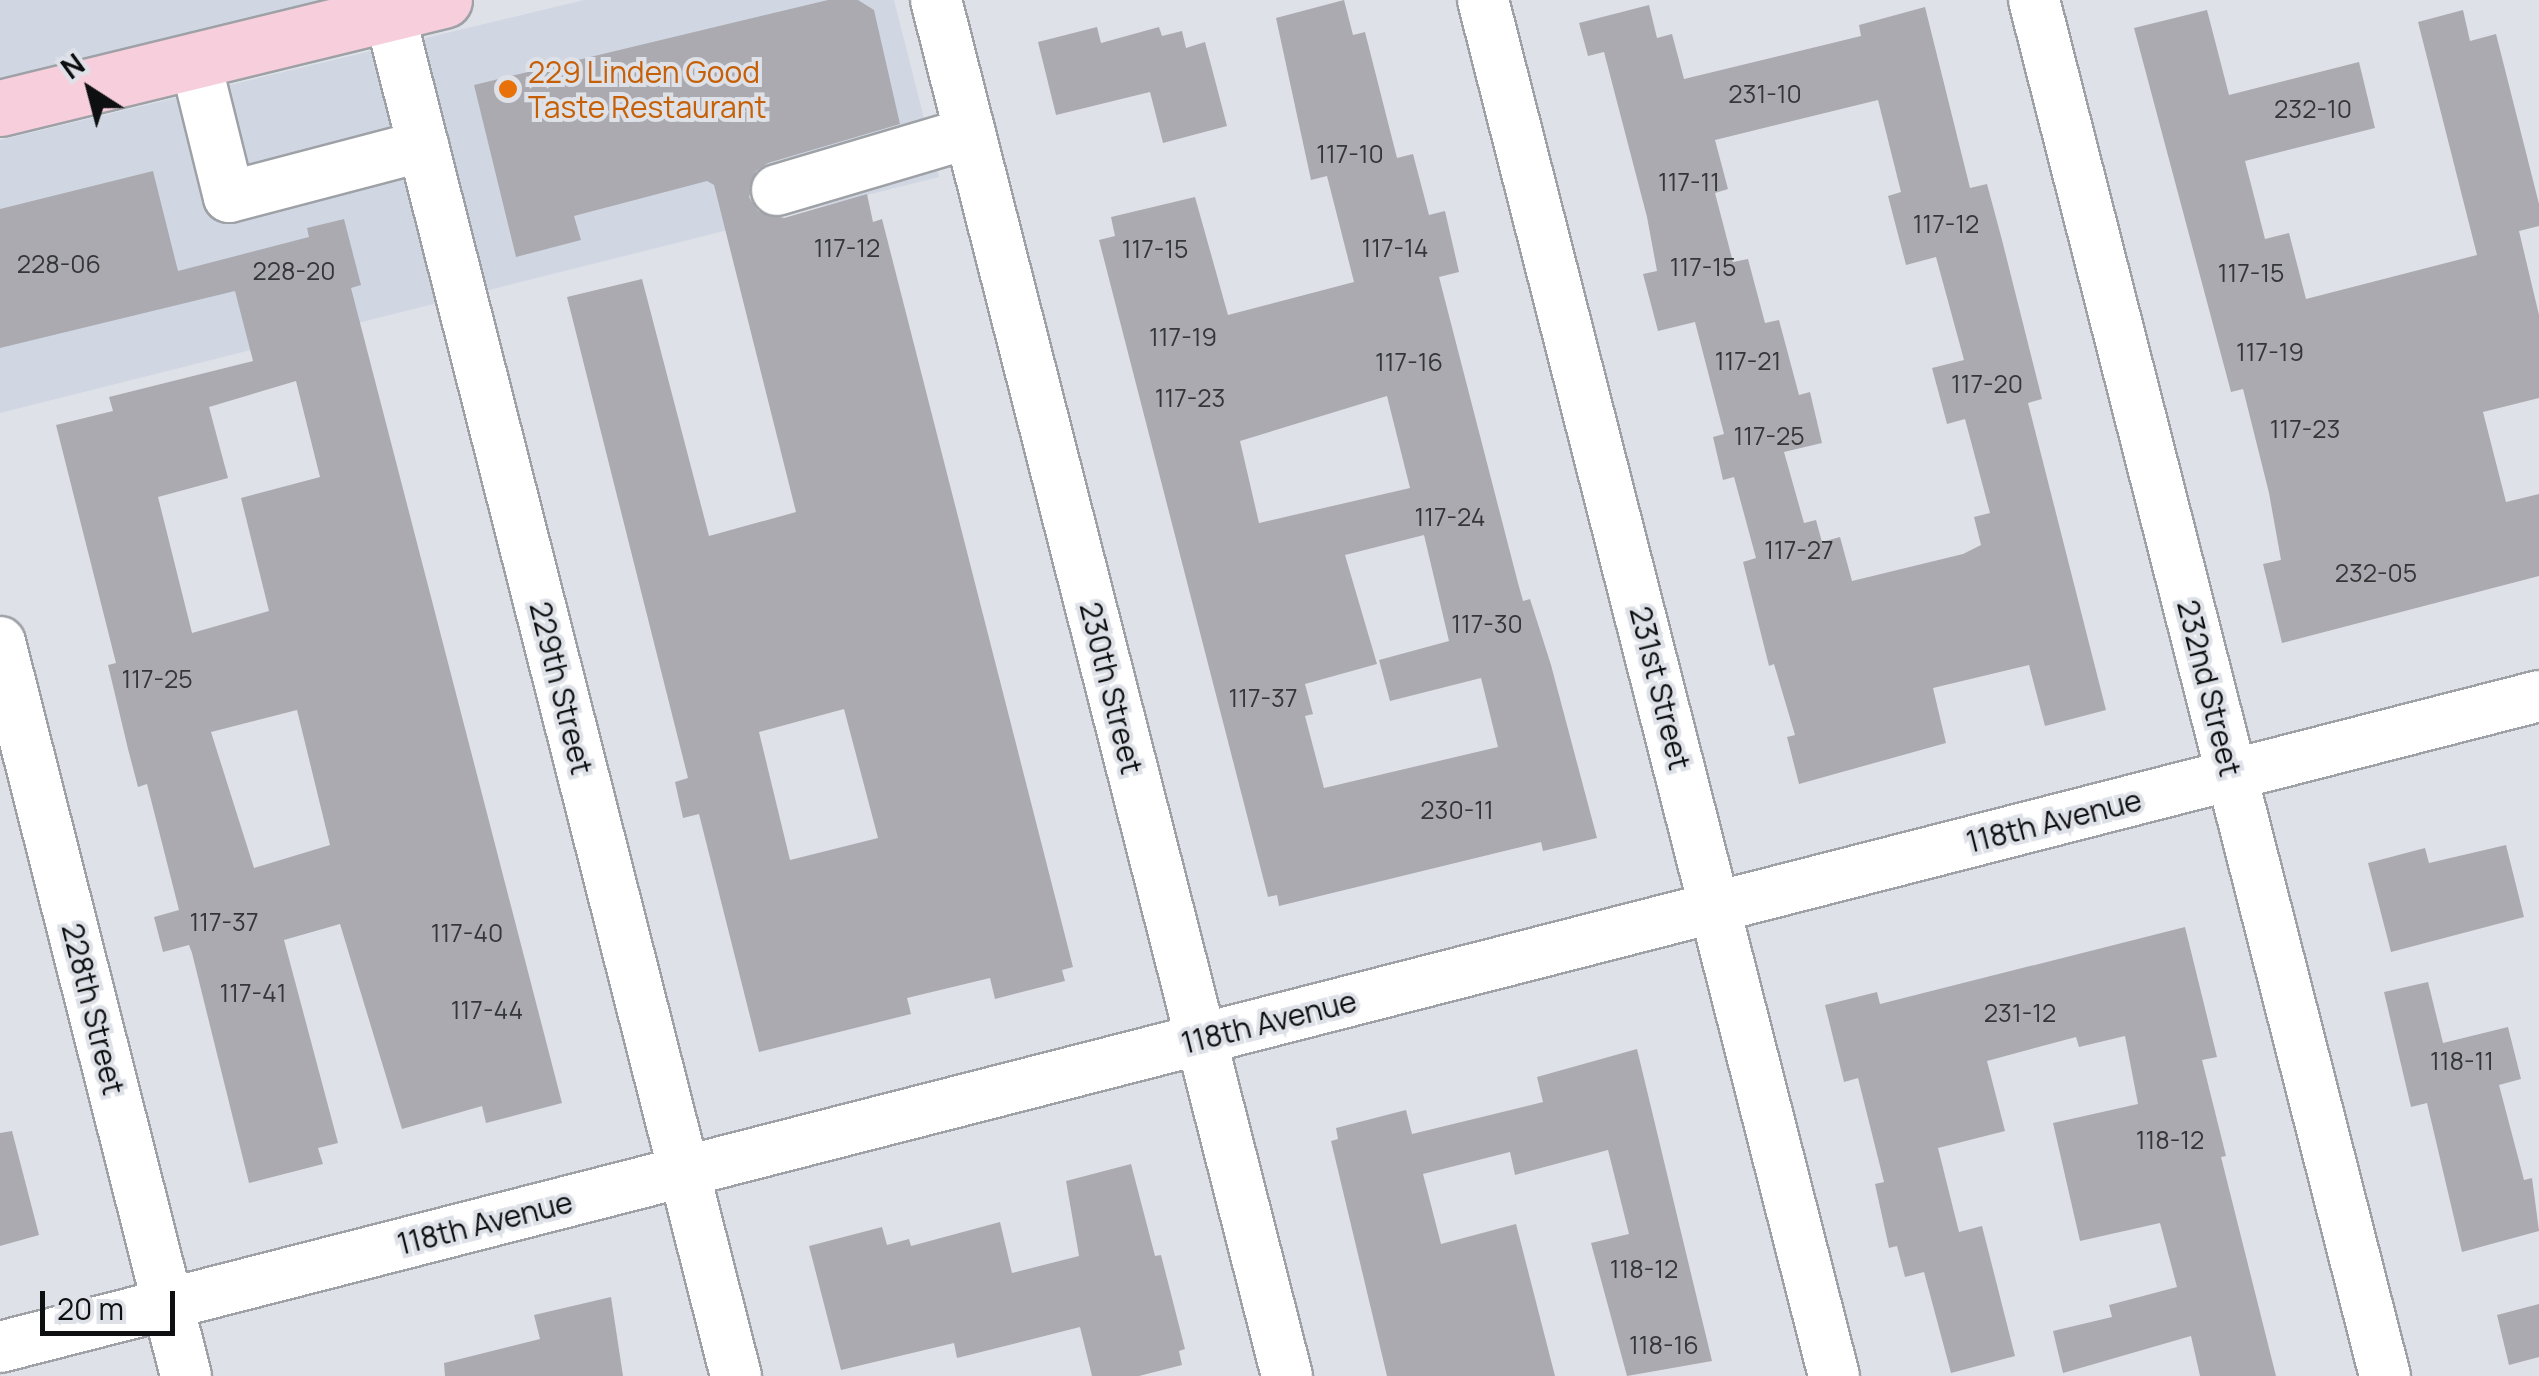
<!DOCTYPE html>
<style>
body{margin:0}
#map{position:relative;width:2539px;height:1376px;overflow:hidden;background:#dee2e8;font-family:Manrope,sans-serif}
div>[style]{position:absolute}
.built>*{inset:0;background:#d0d7e3}
.building>*{inset:0;background:#abaab0}
.roads{filter:drop-shadow(2px 0 #9ea1a6) drop-shadow(-2px 0 #9ea1a6) drop-shadow(0 2px #9ea1a6) drop-shadow(0 -2px #9ea1a6)}
.minor>*{height:50px;margin:-25px;padding:0 25px;transform-origin:25px;border-radius:25px;background:#fff}
.major>*{height:55px;margin:-27.5px;padding:0 27.5px;transform-origin:27.5px;border-radius:27.5px;background:#f7cedc}
.dots>*{width:28px;height:28px;translate:-50% -50%;box-sizing:border-box;border:5px solid #dee2e8;border-radius:50%}
span{translate:-50% -50%;white-space:nowrap;text-align:center;line-height:1.15;-webkit-text-stroke:8px #dee2e8;paint-order:stroke}
.number-label{font-size:25px;color:#353638}
.number-label span{-webkit-text-stroke-width:0}
.food-label{font-size:30px;color:#c56008}
.left{translate:0 -50%;text-align:left}
.street-label{font-size:30px;color:#0e0f10}
.north{position:absolute;left:40px;top:40px;width:100px;height:100px;-webkit-text-stroke:8px #dee2e8;paint-order:stroke;rotate:324deg;font-size:28px;font-weight:700;line-height:40px;text-align:center;color:#0e0f10}
.north::after{content:'';display:block;margin:auto;width:35px;height:45px;background:#0e0f10;clip-path:polygon(50% 0,100% 100%,50% 72%,0 100%)}
.scale{position:absolute;left:40px;top:1291px;width:135px;height:45px;box-sizing:border-box;border:5px solid #0e0f10;border-top:0;padding-left:12px;font-size:30px;line-height:35px;white-space:nowrap;color:#0e0f10;-webkit-text-stroke:8px #dee2e8;paint-order:stroke}
</style>
<div id="map">
<div class="built">
<div style="clip-path:polygon(0 0,398px 0,0 98px)"></div>
<div style="clip-path:polygon(584px 0,894px 0,939px 177px,0 413px,0 140px)"></div>
</div>
<div class="building">
<div style="clip-path:polygon(evenodd,828px 0,858px 0,874px 10px,900px 124px,768px 163px,756px 171px,749px 197px,758px 211px,784px 218px,867px 194px,873px 222px,882px 219px,1073px 967px,1062px 970px,1065px 981px,995px 999px,990px 978px,907px 998px,911px 1014px,759px 1052px,699px 814px,683px 818px,675px 782px,688px 778px,567px 297px,642px 279px,709px 536px,796px 512px,714px 185px,707px 181px,574px 216px,581px 240px,516px 257px,474px 85px,828px 0,844px 709px,878px 838px,790px 860px,759px 732px,844px 709px)"></div>
<div style="clip-path:polygon(evenodd,1344px 0,1353px 35px,1365px 32px,1397px 158px,1413px 154px,1429px 215px,1445px 211px,1459px 272px,1439px 277px,1518px 583px,1523px 601px,1530px 599px,1551px 665px,1597px 838px,1543px 851px,1541px 842px,1279px 906px,1277px 895px,1268px 897px,1099px 240px,1115px 236px,1111px 217px,1195px 197px,1228px 315px,1354px 282px,1327px 176px,1311px 180px,1276px 18px,1344px 0,1387px 396px,1410px 488px,1259px 523px,1240px 441px,1387px 396px,1344px 0,1424px 535px,1449px 641px,1379px 660px,1390px 701px,1481px 678px,1498px 747px,1324px 788px,1305px 716px,1313px 714px,1305px 684px,1377px 664px,1345px 555px,1424px 535px)"></div>
<div style="clip-path:polygon(evenodd,1649px 5px,1657px 38px,1672px 34px,1684px 79px,1861px 36px,1859px 25px,1925px 7px,1970px 188px,1987px 184px,2002px 240px,2042px 399px,2028px 403px,2106px 710px,2045px 726px,2029px 665px,1933px 688px,1946px 743px,1799px 784px,1787px 737px,1795px 735px,1774px 664px,1769px 666px,1743px 562px,1756px 558px,1734px 477px,1723px 480px,1713px 437px,1724px 434px,1695px 322px,1658px 331px,1643px 274px,1657px 271px,1647px 217px,1604px 52px,1588px 56px,1579px 23px,1649px 5px,1878px 100px,1901px 192px,1888px 196px,1906px 265px,1936px 257px,1964px 360px,1932px 368px,1947px 424px,1965px 419px,1990px 513px,1974px 517px,1981px 545px,1963px 554px,1852px 581px,1840px 537px,1822px 542px,1816px 520px,1804px 523px,1784px 452px,1822px 443px,1810px 392px,1799px 395px,1779px 320px,1765px 323px,1748px 259px,1733px 262px,1715px 193px,1728px 189px,1715px 140px,1878px 100px)"></div>
<div style="clip-path:polygon(2207px 10px,2229px 95px,2359px 62px,2375px 128px,2245px 161px,2265px 239px,2289px 233px,2306px 299px,2477px 255px,2418px 22px,2463px 10px,2470px 41px,2496px 34px,2539px 204px,2539px 226px,2519px 231px,2539px 315px,2539px 398px,2483px 412px,2506px 502px,2539px 494px,2539px 576px,2282px 643px,2263px 564px,2281px 560px,2269px 493px,2243px 389px,2231px 392px,2134px 28px)"></div>
<div style="clip-path:polygon(1097px 27px,1101px 43px,1159px 27px,1162px 36px,1182px 31px,1186px 48px,1205px 42px,1227px 126px,1163px 143px,1150px 92px,1056px 115px,1038px 42px)"></div>
<div style="clip-path:polygon(evenodd,153px 171px,178px 271px,309px 237px,307px 228px,344px 219px,361px 285px,351px 288px,562px 1103px,486px 1123px,482px 1106px,402px 1129px,340px 924px,284px 940px,338px 1143px,318px 1148px,323px 1164px,249px 1183px,192px 953px,189px 945px,163px 952px,154px 917px,179px 910px,147px 784px,138px 787px,128px 749px,108px 665px,116px 663px,56px 425px,113px 411px,109px 397px,253px 361px,235px 291px,0 348px,0 209px,153px 171px,296px 381px,320px 477px,241px 498px,269px 611px,192px 633px,158px 497px,228px 478px,209px 407px,296px 381px,153px 171px,297px 710px,330px 845px,254px 868px,211px 732px,297px 710px)"></div>
<div style="clip-path:polygon(2506px 845px,2524px 917px,2391px 952px,2368px 863px,2425px 848px,2429px 863px)"></div>
<div style="clip-path:polygon(2185px 927px,2217px 1057px,2202px 1060px,2226px 1156px,2221px 1157px,2276px 1376px,2200px 1376px,2191px 1336px,2063px 1373px,2053px 1331px,2112px 1317px,2109px 1305px,2177px 1287px,2160px 1223px,2080px 1241px,2053px 1123px,2138px 1104px,2125px 1036px,2079px 1047px,2076px 1037px,1987px 1061px,2005px 1131px,1938px 1148px,1959px 1232px,1982px 1226px,2015px 1356px,1951px 1373px,1924px 1272px,1905px 1277px,1897px 1246px,1889px 1248px,1875px 1184px,1884px 1182px,1858px 1078px,1844px 1082px,1825px 1005px,1877px 992px,1880px 1004px)"></div>
<div style="clip-path:polygon(2428px 982px,2443px 1043px,2508px 1027px,2521px 1079px,2499px 1085px,2524px 1180px,2532px 1178px,2539px 1231px,2462px 1252px,2427px 1103px,2411px 1107px,2384px 992px)"></div>
<div style="clip-path:polygon(1637px 1049px,1712px 1361px,1627px 1376px,1591px 1243px,1629px 1234px,1608px 1150px,1515px 1175px,1510px 1152px,1423px 1174px,1441px 1244px,1516px 1224px,1555px 1376px,1387px 1376px,1331px 1141px,1338px 1139px,1336px 1128px,1406px 1110px,1412px 1134px,1543px 1102px,1537px 1077px)"></div>
<div style="clip-path:polygon(12px 1131px,39px 1235px,0 1246px,0 1133px)"></div>
<div style="clip-path:polygon(1131px 1164px,1155px 1256px,1161px 1255px,1185px 1349px,1179px 1351px,1182px 1365px,1139px 1376px,1092px 1376px,1080px 1327px,957px 1358px,954px 1343px,841px 1370px,809px 1246px,882px 1227px,887px 1245px,909px 1239px,911px 1246px,1000px 1222px,1012px 1273px,1079px 1256px,1066px 1181px)"></div>
<div style="clip-path:polygon(611px 1297px,623px 1376px,445px 1376px,444px 1363px,540px 1339px,534px 1315px)"></div>
<div style="clip-path:polygon(2539px 1304px,2539px 1357px,2509px 1365px,2497px 1315px)"></div>
</div>
<div class="roads">
<div class="minor">
<div style="left:386px;top:0;width:1420px;rotate:75.73deg"></div>
<div style="left:936px;top:0;width:1420px;rotate:75.69deg"></div>
<div style="left:1483px;top:0;width:1420px;rotate:75.69deg"></div>
<div style="left:2034px;top:0;width:1420px;rotate:75.69deg"></div>
<div style="left:195px;top:60px;width:141px;rotate:76.1deg"></div>
<div style="left:229px;top:197px;width:201px;rotate:-14.7deg"></div>
<div style="left:777px;top:190px;width:201px;rotate:-16.5deg"></div>
<div style="left:0;top:642px;width:757px;rotate:75.78deg"></div>
<div style="left:0;top:1347px;width:2621px;rotate:-14.38deg"></div>
</div>
<div class="major">
<div style="left:0;top:108px;width:457px;rotate:-13.7deg"></div>
</div>
</div>
<div class="dots">
<div style="left:508px;top:89px;background:#e8710a"></div>
</div>
<div class="number-label">
<span style="left:1765px;top:94px">231-10</span>
<span style="left:2313px;top:109px">232-10</span>
<span style="left:1350px;top:154px">117-10</span>
<span style="left:1689px;top:182px">117-11</span>
<span style="left:1946px;top:224px">117-12</span>
<span style="left:847px;top:248px">117-12</span>
<span style="left:1395px;top:248px">117-14</span>
<span style="left:1155px;top:249px">117-15</span>
<span style="left:59px;top:264px">228-06</span>
<span style="left:1703px;top:267px">117-15</span>
<span style="left:294px;top:271px">228-20</span>
<span style="left:2251px;top:273px">117-15</span>
<span style="left:1183px;top:337px">117-19</span>
<span style="left:2270px;top:352px">117-19</span>
<span style="left:1748px;top:361px">117-21</span>
<span style="left:1409px;top:362px">117-16</span>
<span style="left:1987px;top:384px">117-20</span>
<span style="left:1190px;top:398px">117-23</span>
<span style="left:2305px;top:429px">117-23</span>
<span style="left:1769px;top:436px">117-25</span>
<span style="left:1450px;top:517px">117-24</span>
<span style="left:1799px;top:550px">117-27</span>
<span style="left:2376px;top:573px">232-05</span>
<span style="left:1487px;top:624px">117-30</span>
<span style="left:157px;top:679px">117-25</span>
<span style="left:1263px;top:698px">117-37</span>
<span style="left:1457px;top:810px">230-11</span>
<span style="left:224px;top:922px">117-37</span>
<span style="left:467px;top:933px">117-40</span>
<span style="left:253px;top:993px">117-41</span>
<span style="left:487px;top:1010px">117-44</span>
<span style="left:2020px;top:1013px">231-12</span>
<span style="left:2462px;top:1061px">118-11</span>
<span style="left:2170px;top:1140px">118-12</span>
<span style="left:1644px;top:1269px">118-12</span>
<span style="left:1664px;top:1345px">118-16</span>
</div>
<div class="food-label">
<span class="left" style="left:528px;top:89px">229 Linden Good<br>Taste Restaurant</span>
</div>
<div class="street-label">
<span style="left:561px;top:688px;rotate:76deg">229th Street</span>
<span style="left:1111px;top:688px;rotate:76deg">230th Street</span>
<span style="left:1660px;top:688px;rotate:76deg">231st Street</span>
<span style="left:2209px;top:688px;rotate:76deg">232nd Street</span>
<span style="left:2054px;top:821px;rotate:-14deg">118th Avenue</span>
<span style="left:93px;top:1009px;rotate:76deg">228th Street</span>
<span style="left:1269px;top:1022px;rotate:-14deg">118th Avenue</span>
<span style="left:485px;top:1223px;rotate:-14deg">118th Avenue</span>
</div>
<div class="north">N</div>
<div class="scale">20 m</div>
</div>
